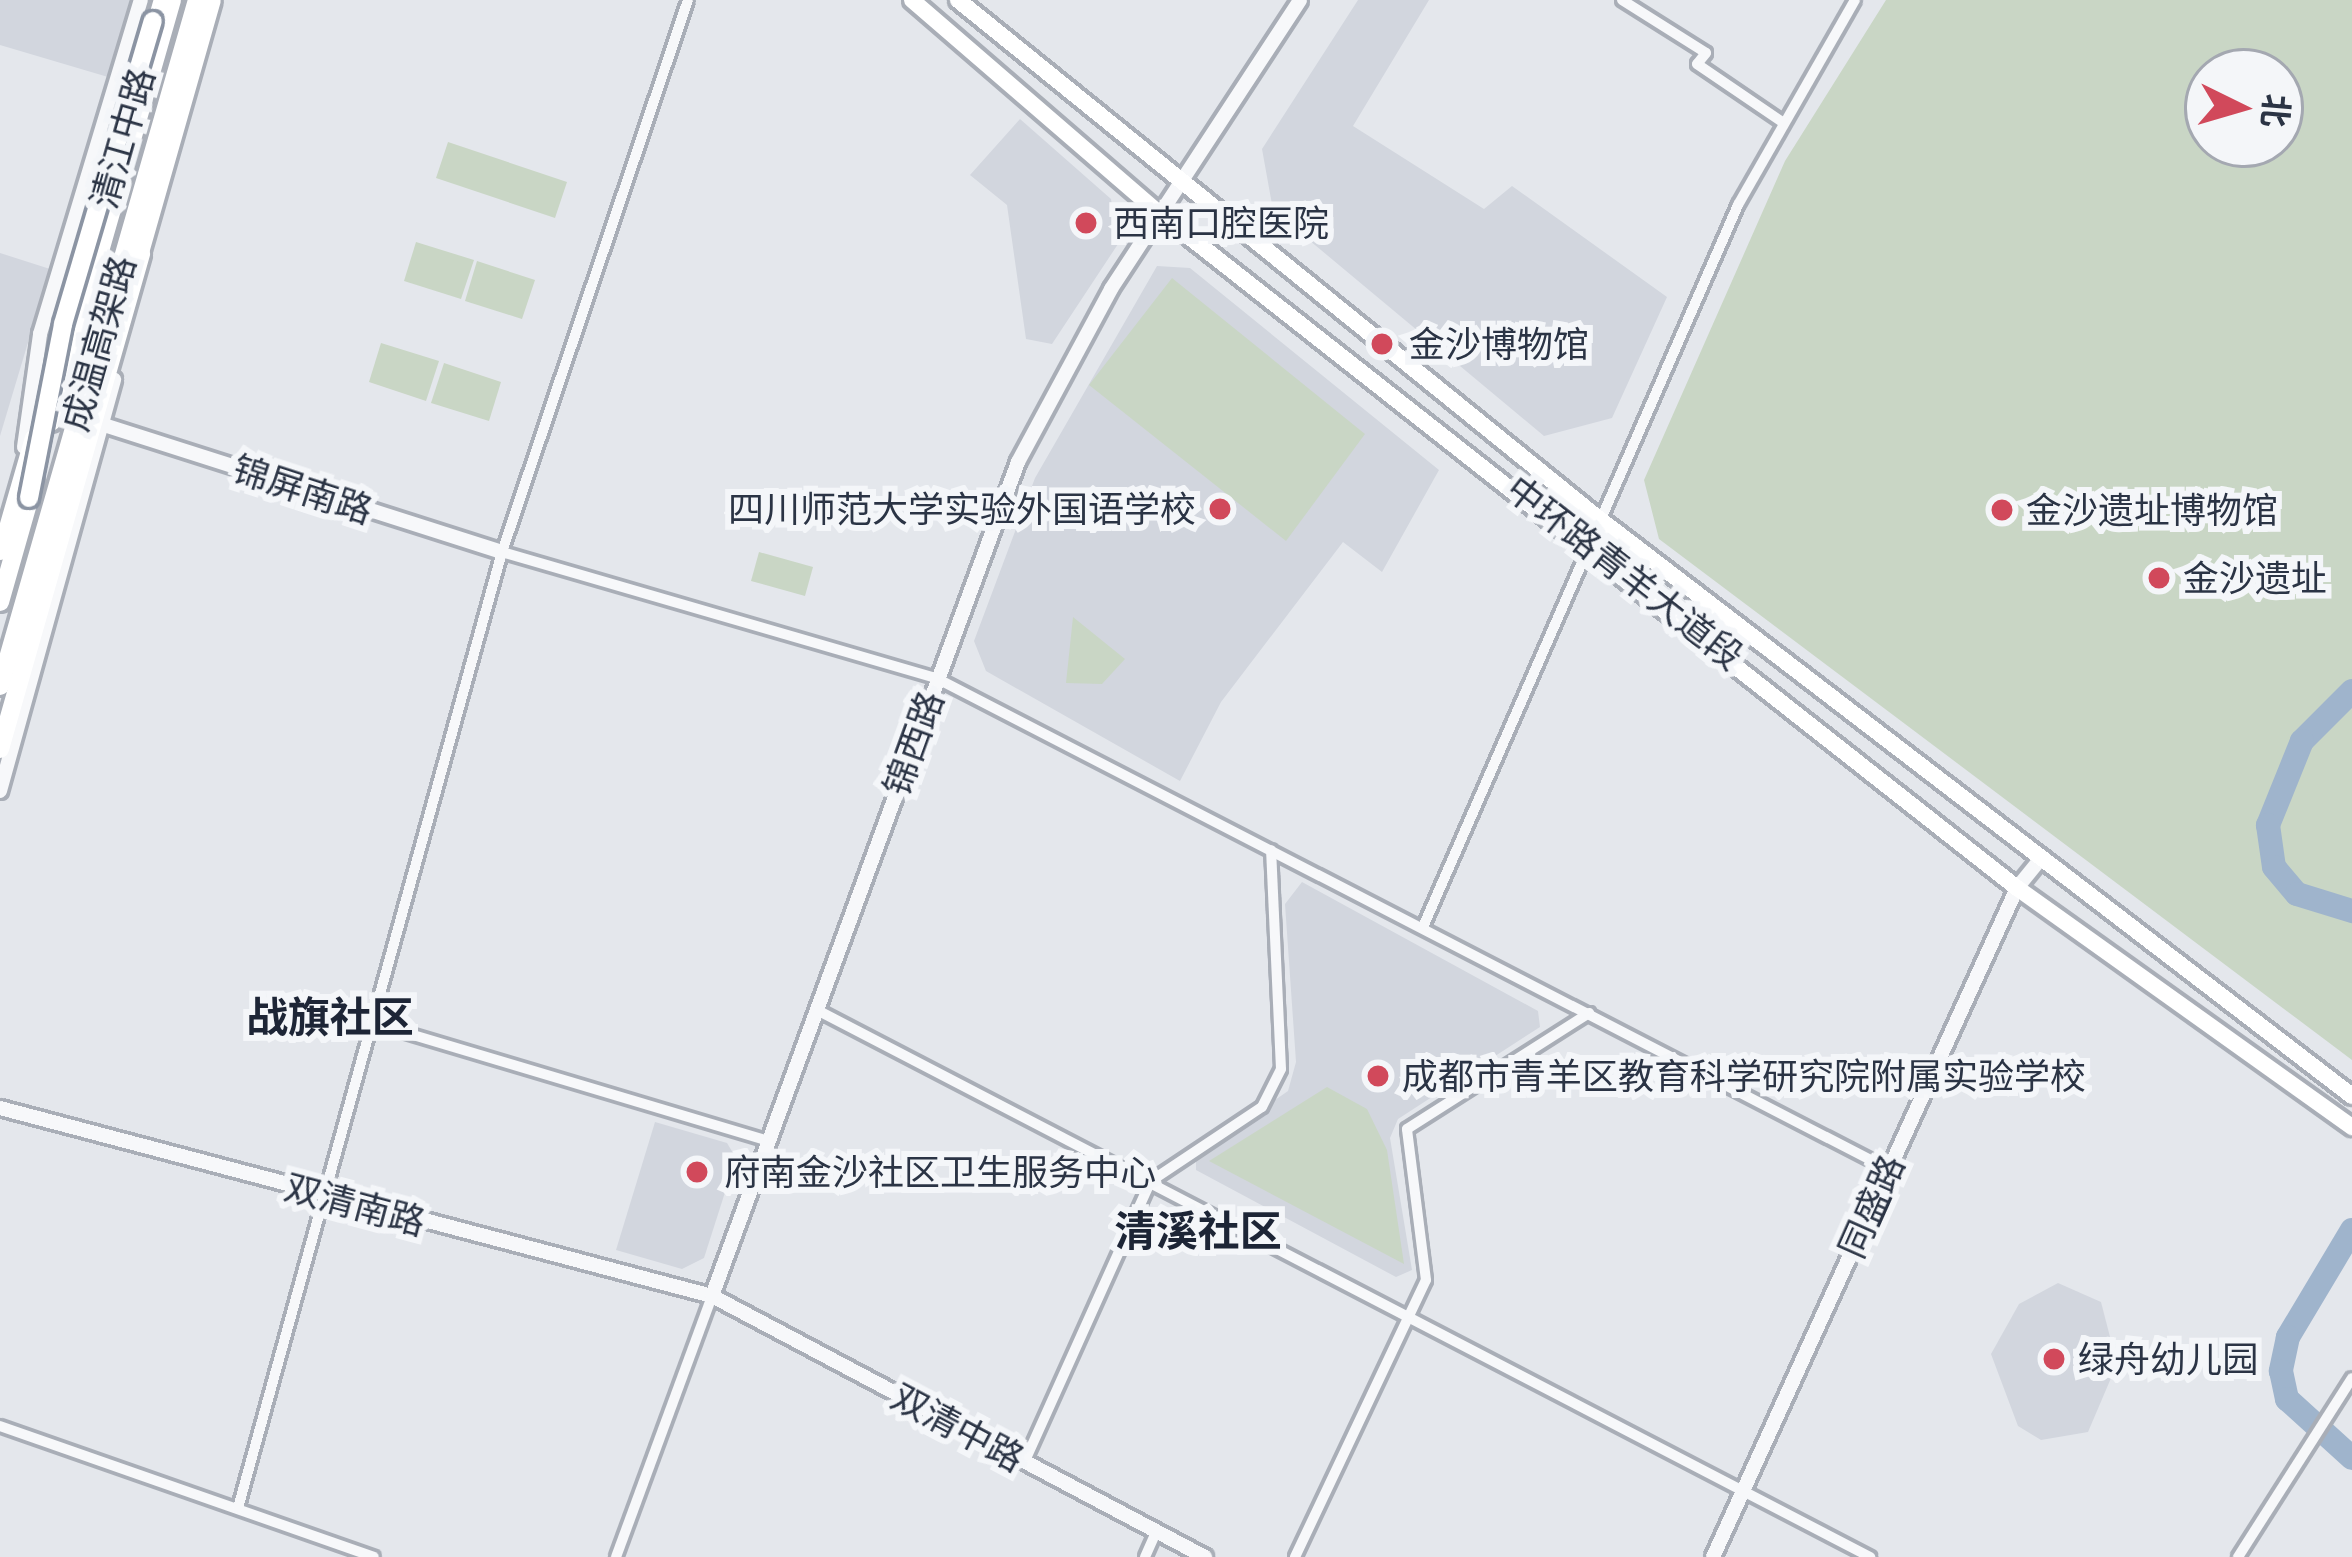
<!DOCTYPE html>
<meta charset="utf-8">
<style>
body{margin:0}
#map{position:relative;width:2352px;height:1557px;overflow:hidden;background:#e4e7ec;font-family:Lato,"Noto Sans SC",sans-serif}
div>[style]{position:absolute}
.built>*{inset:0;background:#d2d6de}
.green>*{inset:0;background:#c9d6c5}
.river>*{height:24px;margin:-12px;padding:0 12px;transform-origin:12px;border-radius:12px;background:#9fb4cc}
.roads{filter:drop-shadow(3px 0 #a9aeb7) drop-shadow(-3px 0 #a9aeb7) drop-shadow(0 3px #a9aeb7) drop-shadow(0 -3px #a9aeb7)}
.minor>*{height:10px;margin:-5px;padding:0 5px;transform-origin:5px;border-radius:5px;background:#f7f8fa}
.tertiary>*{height:14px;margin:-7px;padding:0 7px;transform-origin:7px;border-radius:7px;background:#f7f8fa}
.primary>*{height:16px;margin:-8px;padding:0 8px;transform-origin:8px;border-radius:8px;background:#fff}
.trunk>*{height:18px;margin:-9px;padding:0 9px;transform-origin:9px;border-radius:9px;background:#fff}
.bridges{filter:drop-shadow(3px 0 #8b94a3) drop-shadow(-3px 0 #8b94a3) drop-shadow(0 3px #8b94a3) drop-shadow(0 -3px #8b94a3)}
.trunk-bridge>*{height:18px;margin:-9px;padding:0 9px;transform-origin:9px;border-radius:9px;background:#fff}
.dots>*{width:33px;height:33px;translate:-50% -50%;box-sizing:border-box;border:6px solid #f4f6f9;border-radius:50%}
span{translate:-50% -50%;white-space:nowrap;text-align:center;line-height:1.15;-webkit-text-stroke:12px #f4f6f9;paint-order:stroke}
.street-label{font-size:36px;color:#2b3445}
.poi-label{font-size:36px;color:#2b3445}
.left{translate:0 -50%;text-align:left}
.right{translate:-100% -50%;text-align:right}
.quarter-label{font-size:42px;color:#1d2536;font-weight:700}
.north{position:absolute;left:2184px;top:48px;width:120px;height:120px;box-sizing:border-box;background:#f4f6f9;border:3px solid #a4a8b1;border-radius:50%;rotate:95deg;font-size:33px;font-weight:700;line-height:48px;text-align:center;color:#2b3445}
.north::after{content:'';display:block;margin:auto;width:42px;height:54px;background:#d1495b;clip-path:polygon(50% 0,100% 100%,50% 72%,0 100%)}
</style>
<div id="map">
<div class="built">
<div style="clip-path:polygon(0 0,130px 0,108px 77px,0 45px)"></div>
<div style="clip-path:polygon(1358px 0,1429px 0,1353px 126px,1484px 209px,1512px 186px,1667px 297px,1612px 418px,1544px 436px,1273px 210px,1262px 149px)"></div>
<div style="clip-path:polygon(1020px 119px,1111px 199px,1118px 244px,1052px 344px,1026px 339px,1007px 205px,970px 175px)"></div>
<div style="clip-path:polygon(0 253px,50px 269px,0 436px)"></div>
<div style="clip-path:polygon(1157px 266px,1190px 268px,1439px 470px,1382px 572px,1343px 542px,1221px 702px,1180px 781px,986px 671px,974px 641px,1035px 478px)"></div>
<div style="clip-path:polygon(1302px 882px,1538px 1011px,1540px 1027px,1398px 1119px,1390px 1138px,1412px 1270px,1396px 1277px,1196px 1170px,1196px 1155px,1288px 1091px,1296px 1062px,1285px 904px)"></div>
<div style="clip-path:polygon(655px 1122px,727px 1143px,736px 1158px,704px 1258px,682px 1269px,616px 1250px)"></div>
<div style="clip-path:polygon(2058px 1283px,2101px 1302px,2117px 1364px,2088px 1432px,2041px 1440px,2018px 1426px,1991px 1354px,2019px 1304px)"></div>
</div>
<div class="green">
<div style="clip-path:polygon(evenodd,1886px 0,2352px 0,2352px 1060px,1659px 539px,1644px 480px,1785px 161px,1886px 0,2208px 72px,2280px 72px,2280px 144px,2208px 144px,2208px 72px)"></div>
<div style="clip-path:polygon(448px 142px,567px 182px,555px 218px,436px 178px)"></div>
<div style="clip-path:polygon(416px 242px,474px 260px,461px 299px,404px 281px)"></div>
<div style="clip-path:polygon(477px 261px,535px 280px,522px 319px,465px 301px)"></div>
<div style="clip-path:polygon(1172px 278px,1365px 434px,1286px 541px,1089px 385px)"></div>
<div style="clip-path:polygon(381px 343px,439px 361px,426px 401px,369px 382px)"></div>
<div style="clip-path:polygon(444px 363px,501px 382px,489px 421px,431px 403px)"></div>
<div style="clip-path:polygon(759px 552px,813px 567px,805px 596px,751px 581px)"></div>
<div style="clip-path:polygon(1073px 617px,1125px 659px,1102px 684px,1066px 683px)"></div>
<div style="clip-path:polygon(1327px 1087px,1367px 1109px,1387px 1150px,1404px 1264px,1209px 1161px)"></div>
</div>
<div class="river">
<div style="left:2352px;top:691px;width:71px;rotate:135deg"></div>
<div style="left:2302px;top:741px;width:91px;rotate:112deg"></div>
<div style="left:2268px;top:825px;width:42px;rotate:81.9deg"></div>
<div style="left:2274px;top:867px;width:35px;rotate:50deg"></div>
<div style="left:2297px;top:894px;width:58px;rotate:17.2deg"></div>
<div style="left:2352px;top:1230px;width:125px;rotate:120.9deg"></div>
<div style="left:2288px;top:1337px;width:35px;rotate:102deg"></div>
<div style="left:2281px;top:1371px;width:29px;rotate:78deg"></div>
<div style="left:2287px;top:1399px;width:88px;rotate:42.2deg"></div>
</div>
<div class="roads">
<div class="minor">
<div style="left:1622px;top:0;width:99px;rotate:32.2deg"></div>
<div style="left:1706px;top:53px;width:14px;rotate:129deg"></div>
<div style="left:1697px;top:64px;width:102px;rotate:34.2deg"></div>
<div style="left:502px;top:552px;width:452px;rotate:16.2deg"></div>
<div style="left:936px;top:678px;width:1071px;rotate:27.28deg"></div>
<div style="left:1423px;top:927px;width:788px;rotate:-66.43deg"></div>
<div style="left:1738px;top:205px;width:236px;rotate:-60.3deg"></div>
<div style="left:817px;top:1010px;width:1187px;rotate:27.45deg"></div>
<div style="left:376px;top:1024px;width:410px;rotate:16.6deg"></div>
<div style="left:0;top:1426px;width:396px;rotate:19.3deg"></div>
<div style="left:1024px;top:1463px;width:309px;rotate:-65.8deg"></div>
<div style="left:1151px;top:1181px;width:133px;rotate:-33.7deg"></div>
<div style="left:1262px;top:1107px;width:42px;rotate:-63.4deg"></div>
<div style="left:1281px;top:1069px;width:219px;rotate:-92.6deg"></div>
<div style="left:238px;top:1508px;width:992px;rotate:-74.56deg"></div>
<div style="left:502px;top:552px;width:582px;rotate:-71.38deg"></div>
<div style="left:616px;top:1557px;width:278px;rotate:-69.8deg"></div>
<div style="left:1145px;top:1557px;width:27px;rotate:-66deg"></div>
<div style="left:1295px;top:1557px;width:306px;rotate:-64.7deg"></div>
<div style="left:1426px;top:1280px;width:152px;rotate:-97.2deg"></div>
<div style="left:1407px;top:1129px;width:216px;rotate:-32.5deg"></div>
<div style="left:2238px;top:1557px;width:212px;rotate:-57.5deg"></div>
</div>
<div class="tertiary">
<div style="left:104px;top:425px;width:418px;rotate:17.7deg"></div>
<div style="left:24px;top:447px;width:114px;rotate:-81.9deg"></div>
<div style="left:40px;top:334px;width:349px;rotate:-73.2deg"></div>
<div style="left:0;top:791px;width:427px;rotate:-74.5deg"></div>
<div style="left:0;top:1108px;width:736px;rotate:14.79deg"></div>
<div style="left:712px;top:1296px;width:558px;rotate:27.9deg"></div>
<div style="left:712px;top:1296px;width:888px;rotate:-69.85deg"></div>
<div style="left:1018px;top:462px;width:196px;rotate:-61.7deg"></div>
<div style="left:1111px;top:289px;width:345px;rotate:-56.8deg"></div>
<div style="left:1713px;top:1557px;width:735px;rotate:-65.56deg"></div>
<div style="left:2017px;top:888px;width:35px;rotate:-51deg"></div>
</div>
<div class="primary">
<div style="left:912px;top:0;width:326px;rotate:40.8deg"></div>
<div style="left:1159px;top:213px;width:1092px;rotate:38.19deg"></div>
<div style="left:2017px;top:888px;width:412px;rotate:35.5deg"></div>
<div style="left:958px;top:0;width:823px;rotate:38.99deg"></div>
<div style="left:1598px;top:518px;width:950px;rotate:37.47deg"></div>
<div style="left:152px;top:34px;width:35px;rotate:-74deg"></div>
<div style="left:138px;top:263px;width:273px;rotate:-74.1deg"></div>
<div style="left:0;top:552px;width:119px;rotate:-73.9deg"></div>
</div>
<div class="trunk">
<div style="left:51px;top:422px;width:439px;rotate:-74deg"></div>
<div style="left:0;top:602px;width:124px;rotate:-74.1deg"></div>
<div style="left:0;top:686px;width:714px;rotate:-73.98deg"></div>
<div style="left:0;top:749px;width:515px;rotate:-74.1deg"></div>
</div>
</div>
<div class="bridges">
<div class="trunk-bridge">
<div style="left:29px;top:498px;width:177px;rotate:-78.9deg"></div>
<div style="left:63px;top:324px;width:316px;rotate:-73.5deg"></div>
</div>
</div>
<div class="dots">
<div style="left:1086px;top:223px;background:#d1495b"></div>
<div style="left:1382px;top:344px;background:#d1495b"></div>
<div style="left:1220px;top:509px;background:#d1495b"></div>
<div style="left:2002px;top:510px;background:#d1495b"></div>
<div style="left:2159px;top:578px;background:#d1495b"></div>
<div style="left:1378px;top:1076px;background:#d1495b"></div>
<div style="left:697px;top:1172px;background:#d1495b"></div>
<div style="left:2054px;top:1359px;background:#d1495b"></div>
</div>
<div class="street-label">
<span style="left:122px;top:138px;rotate:-74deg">清江中路</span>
<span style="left:98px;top:343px;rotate:-74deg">成温高架路</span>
<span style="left:303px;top:489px;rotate:18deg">锦屏南路</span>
<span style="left:1625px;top:572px;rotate:38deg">中环路青羊大道段</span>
<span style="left:913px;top:743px;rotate:-70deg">锦西路</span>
<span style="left:355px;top:1204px;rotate:15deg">双清南路</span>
<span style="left:1871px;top:1206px;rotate:-66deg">同盛路</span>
<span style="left:958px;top:1427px;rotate:28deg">双清中路</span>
</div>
<div class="poi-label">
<span class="left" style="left:1113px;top:223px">西南口腔医院</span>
<span class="left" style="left:1409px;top:344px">金沙博物馆</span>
<span class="right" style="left:1196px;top:509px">四川师范大学实验外国语学校</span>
<span class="left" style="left:2026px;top:510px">金沙遗址博物馆</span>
<span class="left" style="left:2183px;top:578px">金沙遗址</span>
<span class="left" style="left:1402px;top:1076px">成都市青羊区教育科学研究院附属实验学校</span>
<span class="left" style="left:724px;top:1172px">府南金沙社区卫生服务中心</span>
<span class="left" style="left:2078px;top:1359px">绿舟幼儿园</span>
</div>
<div class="quarter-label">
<span style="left:330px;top:1016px">战旗社区</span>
<span style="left:1198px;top:1230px">清溪社区</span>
</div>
<div class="north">北</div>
</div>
